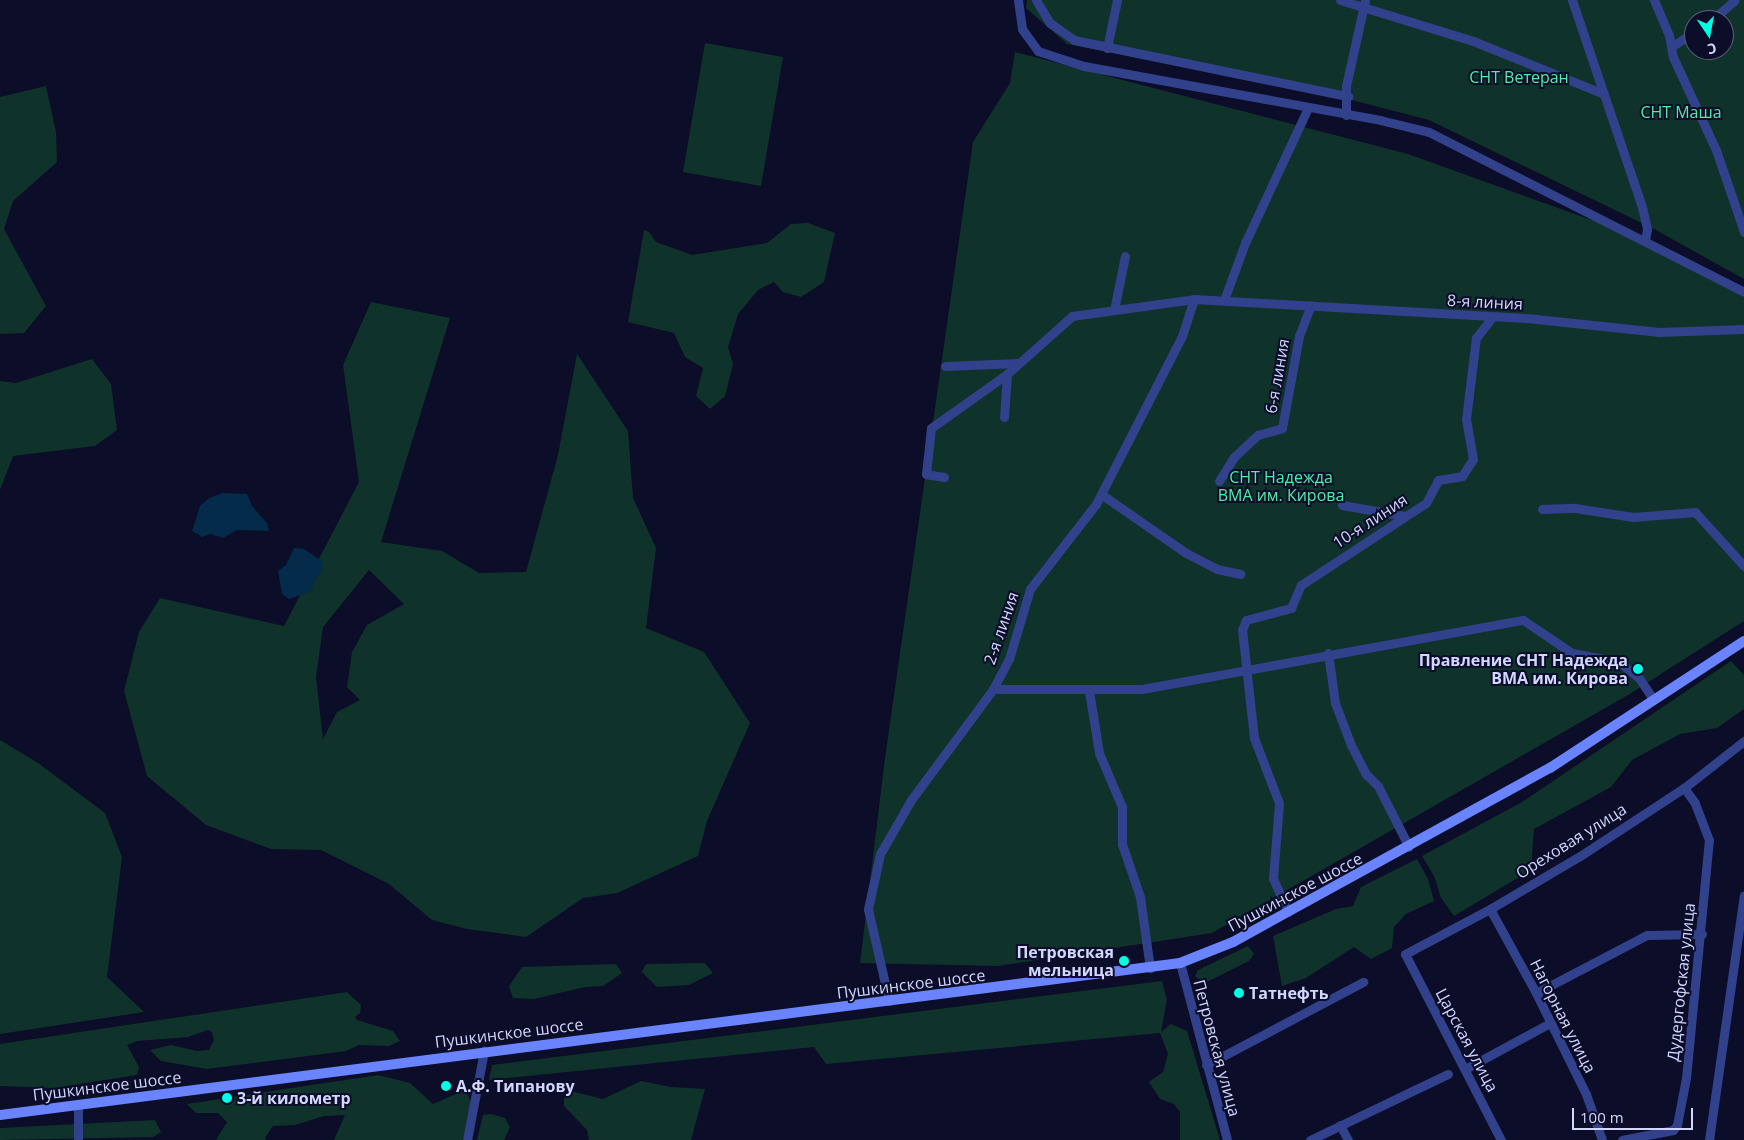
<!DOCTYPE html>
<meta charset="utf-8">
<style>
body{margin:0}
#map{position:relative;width:1744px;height:1140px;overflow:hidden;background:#0c0d28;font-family:"Open Sans",sans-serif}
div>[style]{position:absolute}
.green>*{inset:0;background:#0f322a}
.water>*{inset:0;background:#042b49}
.minor>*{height:9px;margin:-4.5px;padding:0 4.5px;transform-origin:4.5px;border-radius:4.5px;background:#32418c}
.secondary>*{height:10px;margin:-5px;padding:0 5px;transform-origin:5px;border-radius:5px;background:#6a84ff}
.dots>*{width:14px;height:14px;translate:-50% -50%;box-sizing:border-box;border:2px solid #0c0d28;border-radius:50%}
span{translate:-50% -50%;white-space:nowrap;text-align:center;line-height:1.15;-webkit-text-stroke:4px #0c0d28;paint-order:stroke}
.park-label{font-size:16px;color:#51eda7}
.street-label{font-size:16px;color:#d3d7ff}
.poi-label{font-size:16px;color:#d3d7ff;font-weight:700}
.right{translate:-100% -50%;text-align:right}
.left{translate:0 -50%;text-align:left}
.north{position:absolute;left:1684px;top:10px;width:50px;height:50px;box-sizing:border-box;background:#0c0d28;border:1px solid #5c5e7e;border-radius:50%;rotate:168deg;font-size:14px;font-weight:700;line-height:20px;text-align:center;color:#d3d7ff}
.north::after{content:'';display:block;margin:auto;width:18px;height:22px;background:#00fee4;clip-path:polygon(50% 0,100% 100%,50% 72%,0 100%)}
.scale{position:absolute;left:1572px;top:1108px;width:121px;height:22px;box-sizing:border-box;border:2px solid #d3d7ff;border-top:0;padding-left:6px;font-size:15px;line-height:18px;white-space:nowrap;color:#d3d7ff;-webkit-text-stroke:4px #0c0d28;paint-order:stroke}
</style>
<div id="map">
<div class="green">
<div style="clip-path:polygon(evenodd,1027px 0,1744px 0,1744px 279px,1654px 229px,1429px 120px,1348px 99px,1067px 44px,1026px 8px,1027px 0,1694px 20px,1724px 20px,1724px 50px,1694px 50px,1694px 20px)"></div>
<div style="clip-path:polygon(705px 43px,783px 57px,761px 186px,683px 172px)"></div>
<div style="clip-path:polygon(1015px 52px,1408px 154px,1597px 222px,1744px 293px,1744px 621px,1628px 695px,1212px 933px,998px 966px,860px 963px,885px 758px,973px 142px,1010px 83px)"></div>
<div style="clip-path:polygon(46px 86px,56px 132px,57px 162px,13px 201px,4px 229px,46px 306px,24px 333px,0 334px,0 97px)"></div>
<div style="clip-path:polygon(808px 223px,835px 233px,824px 282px,801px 297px,783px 292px,774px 282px,758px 290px,738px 314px,728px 347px,733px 364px,725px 396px,710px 409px,696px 396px,703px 368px,685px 357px,674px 333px,628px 322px,644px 230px,649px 232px,656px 242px,692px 255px,767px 243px,791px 224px)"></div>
<div style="clip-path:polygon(evenodd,371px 302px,450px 318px,381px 542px,442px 551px,479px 573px,526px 572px,558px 455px,577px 354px,628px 431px,633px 498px,656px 548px,646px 628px,704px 652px,750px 723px,707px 821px,698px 856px,617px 893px,583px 898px,526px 937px,467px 929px,432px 920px,389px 884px,321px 850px,271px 849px,206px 825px,147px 776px,124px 691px,139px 632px,160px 598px,284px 626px,359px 482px,343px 365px,371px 302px,369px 570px,404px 604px,367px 625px,352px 652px,347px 687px,360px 700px,337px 712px,323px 739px,316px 677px,323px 627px,369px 570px)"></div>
<div style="clip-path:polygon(92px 359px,111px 384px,117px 430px,95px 446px,13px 456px,0 490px,0 381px,16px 383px)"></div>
<div style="clip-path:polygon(1731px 661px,1744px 675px,1744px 709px,1717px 728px,1680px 734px,1632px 760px,1611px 787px,1534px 829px,1531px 870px,1454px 916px,1441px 898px,1434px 876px,1422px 856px,1522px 802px)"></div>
<div style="clip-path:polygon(0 740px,38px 763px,105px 813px,122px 857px,107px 977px,144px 1012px,0 1034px)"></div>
<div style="clip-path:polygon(1417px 859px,1428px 879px,1434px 901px,1406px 914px,1394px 927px,1392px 948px,1371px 959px,1354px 947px,1306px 978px,1282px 986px,1273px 936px,1336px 909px,1353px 906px,1361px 887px)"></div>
<div style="clip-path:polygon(1248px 946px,1254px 954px,1249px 961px,1205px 983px,1195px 976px,1198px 970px)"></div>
<div style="clip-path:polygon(705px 963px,713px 973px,689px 985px,657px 987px,642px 972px,646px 964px)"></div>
<div style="clip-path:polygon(616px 964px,622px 973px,603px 986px,585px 987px,534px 999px,513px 998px,509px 986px,522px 967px)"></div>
<div style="clip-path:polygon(1162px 981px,1167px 1000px,1161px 1032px,1171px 1024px,1187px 1031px,1220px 1140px,1180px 1140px,1180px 1112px,1174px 1104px,1160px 1099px,1149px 1082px,1163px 1072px,1168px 1054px,1160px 1033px,826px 1064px,814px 1047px,489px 1080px,492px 1065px)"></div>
<div style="clip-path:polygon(347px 992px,361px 1005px,360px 1013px,355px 1017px,357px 1020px,393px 1031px,400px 1041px,389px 1046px,359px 1045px,346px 1051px,207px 1069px,161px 1061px,150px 1050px,171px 1045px,197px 1051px,209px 1050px,214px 1040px,212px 1032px,208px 1030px,188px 1037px,137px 1041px,127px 1045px,139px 1067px,137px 1075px,54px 1088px,0 1086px,0 1044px)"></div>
<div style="clip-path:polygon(378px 1075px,410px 1083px,433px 1104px,465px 1090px,473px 1106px,463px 1140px,334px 1140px,345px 1115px,324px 1116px,295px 1125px,273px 1126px,265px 1138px,266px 1140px,216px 1140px,227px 1122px,218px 1113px,196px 1113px,187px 1104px)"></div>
<div style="clip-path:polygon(641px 1081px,671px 1087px,705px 1089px,691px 1140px,589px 1140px,587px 1130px,564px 1106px,564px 1096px,571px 1091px,603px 1099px)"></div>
<div style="clip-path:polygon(491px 1114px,505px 1118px,510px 1127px,504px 1140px,477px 1140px,483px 1115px)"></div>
<div style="clip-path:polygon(155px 1120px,161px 1132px,153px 1137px,0 1140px,0 1128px)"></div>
</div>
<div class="water">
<div style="clip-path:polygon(223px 493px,247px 494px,252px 506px,267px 523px,269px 531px,237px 530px,223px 538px,210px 534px,202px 537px,192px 531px,200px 506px,209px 498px)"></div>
<div style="clip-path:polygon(294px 548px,304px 549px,323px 562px,322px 571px,314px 582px,312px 591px,289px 599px,282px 594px,278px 571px,286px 565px)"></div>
</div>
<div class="minor">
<div style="left:1018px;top:0;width:29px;rotate:82deg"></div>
<div style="left:1022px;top:29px;width:27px;rotate:54deg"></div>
<div style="left:1038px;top:51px;width:48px;rotate:18.1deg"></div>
<div style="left:1084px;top:66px;width:301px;rotate:10.3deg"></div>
<div style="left:1380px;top:120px;width:50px;rotate:13.8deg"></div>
<div style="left:1429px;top:132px;width:353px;rotate:26.9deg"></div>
<div style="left:1036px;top:0;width:27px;rotate:59deg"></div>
<div style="left:1050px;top:23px;width:29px;rotate:35deg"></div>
<div style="left:1074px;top:40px;width:280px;rotate:11.6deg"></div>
<div style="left:1340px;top:0;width:139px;rotate:17.1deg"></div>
<div style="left:1473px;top:41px;width:141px;rotate:22deg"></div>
<div style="left:1572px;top:0;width:219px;rotate:71.3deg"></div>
<div style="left:1642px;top:207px;width:23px;rotate:77deg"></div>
<div style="left:1647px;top:229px;width:11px;rotate:100deg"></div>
<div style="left:1654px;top:0;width:38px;rotate:67deg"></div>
<div style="left:1669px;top:35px;width:22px;rotate:80deg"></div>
<div style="left:1673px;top:57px;width:102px;rotate:65.2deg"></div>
<div style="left:1716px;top:150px;width:87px;rotate:71.1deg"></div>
<div style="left:1712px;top:20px;width:30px;rotate:-41deg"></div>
<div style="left:1671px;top:47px;width:27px;rotate:-33deg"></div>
<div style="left:1107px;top:48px;width:49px;rotate:-78.2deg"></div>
<div style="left:1346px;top:115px;width:29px;rotate:-90deg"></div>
<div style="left:1346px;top:86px;width:88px;rotate:-77.5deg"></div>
<div style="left:1224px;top:300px;width:61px;rotate:-69.8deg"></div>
<div style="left:1245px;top:243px;width:149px;rotate:-65deg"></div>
<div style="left:1114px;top:310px;width:55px;rotate:-78.5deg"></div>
<div style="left:945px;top:366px;width:74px;rotate:-2.3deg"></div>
<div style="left:1004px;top:417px;width:43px;rotate:-86deg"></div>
<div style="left:944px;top:477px;width:18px;rotate:-171deg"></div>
<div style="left:926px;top:474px;width:46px;rotate:-83.8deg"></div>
<div style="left:931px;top:428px;width:93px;rotate:-35.4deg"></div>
<div style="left:1007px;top:374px;width:87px;rotate:-41.7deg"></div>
<div style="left:1072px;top:316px;width:123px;rotate:-7.9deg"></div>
<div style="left:1219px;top:481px;width:28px;rotate:-58deg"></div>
<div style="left:1234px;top:457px;width:33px;rotate:-43deg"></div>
<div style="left:1258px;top:435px;width:25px;rotate:-16deg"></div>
<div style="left:1282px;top:428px;width:94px;rotate:-79.5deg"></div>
<div style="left:1299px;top:336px;width:33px;rotate:-69deg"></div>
<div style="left:1101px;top:494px;width:103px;rotate:34.8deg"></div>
<div style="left:1186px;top:553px;width:35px;rotate:27deg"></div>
<div style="left:1217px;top:569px;width:24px;rotate:12deg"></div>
<div style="left:1342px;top:505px;width:64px;rotate:9.9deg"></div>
<div style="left:1542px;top:509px;width:33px;rotate:-2deg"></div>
<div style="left:1575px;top:508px;width:59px;rotate:8.8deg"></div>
<div style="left:1633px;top:517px;width:62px;rotate:-4.6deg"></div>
<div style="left:1695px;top:512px;width:73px;rotate:47.8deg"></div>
<div style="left:1328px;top:653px;width:50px;rotate:82deg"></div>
<div style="left:1335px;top:703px;width:45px;rotate:69.1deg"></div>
<div style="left:1351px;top:745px;width:33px;rotate:63deg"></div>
<div style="left:1366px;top:774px;width:17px;rotate:45deg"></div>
<div style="left:1378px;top:786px;width:68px;rotate:63.1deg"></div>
<div style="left:993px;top:689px;width:149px"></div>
<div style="left:1142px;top:689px;width:387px;rotate:-10.3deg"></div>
<div style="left:1523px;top:620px;width:59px;rotate:34deg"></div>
<div style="left:1572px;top:653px;width:48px;rotate:10.8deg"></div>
<div style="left:1619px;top:662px;width:26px;rotate:39deg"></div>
<div style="left:1639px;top:678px;width:25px;rotate:56deg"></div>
<div style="left:1089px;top:691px;width:63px;rotate:80.8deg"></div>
<div style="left:1099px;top:753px;width:59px;rotate:66.9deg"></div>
<div style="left:1122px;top:807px;width:37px;rotate:90deg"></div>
<div style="left:1122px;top:844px;width:56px;rotate:71.2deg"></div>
<div style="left:1140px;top:897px;width:72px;rotate:82deg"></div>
<div style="left:1490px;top:909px;width:96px;rotate:61.3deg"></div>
<div style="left:1536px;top:993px;width:113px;rotate:63.7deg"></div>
<div style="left:1586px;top:1094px;width:49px;rotate:70.8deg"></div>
<div style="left:1288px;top:912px;width:37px;rotate:-114deg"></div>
<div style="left:1273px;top:878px;width:75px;rotate:-85.4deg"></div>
<div style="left:1279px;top:803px;width:70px;rotate:-111deg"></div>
<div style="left:1254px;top:738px;width:109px;rotate:-96.3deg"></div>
<div style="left:1242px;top:630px;width:11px;rotate:-68deg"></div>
<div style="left:1246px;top:620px;width:47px;rotate:-14.9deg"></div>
<div style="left:1291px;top:608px;width:25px;rotate:-67deg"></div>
<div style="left:1301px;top:585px;width:149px;rotate:-33.3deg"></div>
<div style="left:1426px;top:503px;width:26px;rotate:-62deg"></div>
<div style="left:1438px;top:480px;width:24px;rotate:-9deg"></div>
<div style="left:1462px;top:476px;width:20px;rotate:-57deg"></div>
<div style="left:1473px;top:459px;width:41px;rotate:-99.9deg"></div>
<div style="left:1466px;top:419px;width:82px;rotate:-83deg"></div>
<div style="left:1476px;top:338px;width:24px;rotate:-52deg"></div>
<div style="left:1180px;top:963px;width:183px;rotate:75.1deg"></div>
<div style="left:1536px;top:993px;width:125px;rotate:-27.6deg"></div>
<div style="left:1647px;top:935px;width:55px;rotate:-1deg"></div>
<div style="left:889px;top:1001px;width:94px;rotate:-102.9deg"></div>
<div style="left:868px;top:909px;width:56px;rotate:-77.7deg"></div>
<div style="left:880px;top:854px;width:62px;rotate:-60.1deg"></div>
<div style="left:911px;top:800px;width:138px;rotate:-53.5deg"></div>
<div style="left:993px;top:689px;width:34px;rotate:-62deg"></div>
<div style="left:1009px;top:659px;width:73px;rotate:-73.3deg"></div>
<div style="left:1030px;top:589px;width:108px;rotate:-52.2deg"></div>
<div style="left:1096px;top:504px;width:189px;rotate:-62.9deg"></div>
<div style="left:1182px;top:336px;width:39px;rotate:-72deg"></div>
<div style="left:1194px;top:299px;width:343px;rotate:3.3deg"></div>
<div style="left:1536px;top:319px;width:124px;rotate:6deg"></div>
<div style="left:1659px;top:332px;width:85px;rotate:-2deg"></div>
<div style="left:1206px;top:1065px;width:178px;rotate:-27.9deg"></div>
<div style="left:1467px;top:1068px;width:94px;rotate:-28.5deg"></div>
<div style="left:1340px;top:1125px;width:17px;rotate:62deg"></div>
<div style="left:78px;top:1140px;width:34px;rotate:-90deg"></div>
<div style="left:467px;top:1140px;width:91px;rotate:-79.2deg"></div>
<div style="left:1310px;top:1140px;width:153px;rotate:-25.6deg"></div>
<div style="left:1501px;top:1140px;width:209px;rotate:-117.3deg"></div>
<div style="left:1405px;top:954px;width:96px;rotate:-27.9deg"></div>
<div style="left:1490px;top:909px;width:104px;rotate:-30.5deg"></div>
<div style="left:1580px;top:856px;width:124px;rotate:-33.2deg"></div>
<div style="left:1684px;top:788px;width:76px;rotate:-38.1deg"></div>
<div style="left:1622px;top:1140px;width:52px;rotate:-11.1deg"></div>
<div style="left:1673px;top:1130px;width:6px;rotate:-51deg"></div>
<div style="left:1677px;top:1125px;width:48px;rotate:-79.2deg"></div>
<div style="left:1686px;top:1078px;width:239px;rotate:-84.5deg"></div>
<div style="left:1709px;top:840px;width:40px;rotate:-111deg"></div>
<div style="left:1695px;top:803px;width:19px;rotate:-126deg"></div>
<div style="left:1709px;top:1140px;width:247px;rotate:-81.9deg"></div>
</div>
<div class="secondary">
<div style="left:0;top:1115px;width:1190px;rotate:-7.34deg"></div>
<div style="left:1180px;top:963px;width:57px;rotate:-21.6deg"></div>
<div style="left:1233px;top:942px;width:362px;rotate:-28.8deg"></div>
<div style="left:1550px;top:768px;width:232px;rotate:-33.2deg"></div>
</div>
<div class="dots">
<div style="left:1638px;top:669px;background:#00fee4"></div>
<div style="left:1124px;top:961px;background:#00fee4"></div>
<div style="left:1239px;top:993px;background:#00fee4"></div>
<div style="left:446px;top:1086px;background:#00fee4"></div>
<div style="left:227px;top:1098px;background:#00fee4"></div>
</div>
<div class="park-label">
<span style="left:1519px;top:77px">СНТ Ветеран</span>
<span style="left:1681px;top:112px">СНТ Маша</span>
<span style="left:1281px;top:486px">СНТ Надежда<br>ВМА им. Кирова</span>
</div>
<div class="street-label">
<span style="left:1485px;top:302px;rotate:3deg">8-я линия</span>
<span style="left:1277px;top:376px;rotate:-80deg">6-я линия</span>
<span style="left:1370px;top:521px;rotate:-33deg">10-я линия</span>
<span style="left:1001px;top:628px;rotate:-71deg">2-я линия</span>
<span style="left:1571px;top:841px;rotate:-32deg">Ореховая улица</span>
<span style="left:1295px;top:892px;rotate:-28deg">Пушкинское шоссе</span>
<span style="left:1681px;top:982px;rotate:-84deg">Дудергофская улица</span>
<span style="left:911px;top:984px;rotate:-7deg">Пушкинское шоссе</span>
<span style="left:1563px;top:1016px;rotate:63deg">Нагорная улица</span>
<span style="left:509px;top:1033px;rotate:-7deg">Пушкинское шоссе</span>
<span style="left:1467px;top:1040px;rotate:62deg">Царская улица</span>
<span style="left:1217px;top:1048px;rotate:75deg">Петровская улица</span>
<span style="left:107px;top:1086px;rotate:-7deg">Пушкинское шоссе</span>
</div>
<div class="poi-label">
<span class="right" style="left:1628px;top:669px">Правление СНТ Надежда<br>ВМА им. Кирова</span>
<span class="right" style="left:1114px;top:961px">Петровская<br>мельница</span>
<span class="left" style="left:1249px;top:993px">Татнефть</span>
<span class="left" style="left:456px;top:1086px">А.Ф. Типанову</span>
<span class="left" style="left:237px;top:1098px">3-й километр</span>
</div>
<div class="north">С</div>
<div class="scale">100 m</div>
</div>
